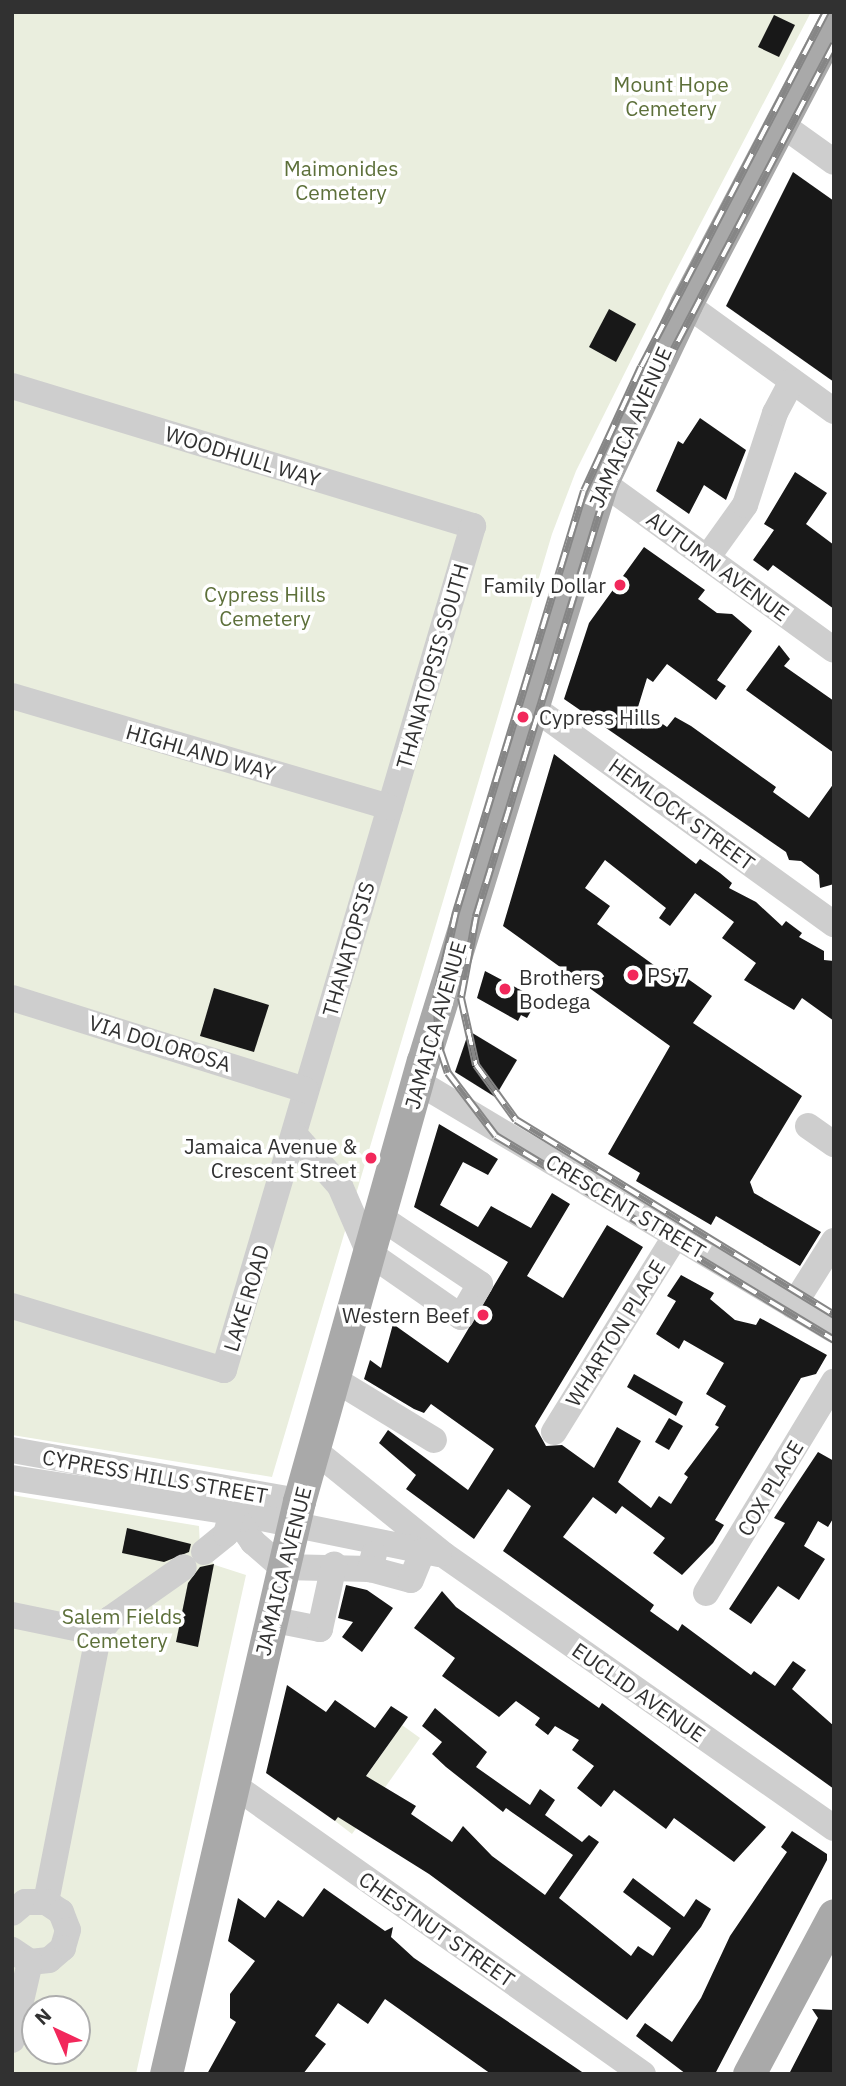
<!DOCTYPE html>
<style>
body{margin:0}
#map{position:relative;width:846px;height:2086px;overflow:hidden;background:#fff;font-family:"IBM Plex Sans",sans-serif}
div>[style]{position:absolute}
.green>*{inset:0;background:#eaeede}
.building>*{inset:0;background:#181818}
.minor>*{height:26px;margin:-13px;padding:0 13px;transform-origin:13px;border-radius:13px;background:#cecece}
.major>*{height:33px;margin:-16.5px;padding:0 16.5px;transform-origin:16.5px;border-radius:16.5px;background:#a9a9a9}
.rail>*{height:8px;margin-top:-4px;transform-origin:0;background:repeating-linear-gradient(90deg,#fff 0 16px,#868686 0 32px);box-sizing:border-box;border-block:2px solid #868686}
.dots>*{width:19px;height:19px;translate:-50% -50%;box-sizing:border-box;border:4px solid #fff;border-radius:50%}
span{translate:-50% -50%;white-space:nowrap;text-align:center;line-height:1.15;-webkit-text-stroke:7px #fff;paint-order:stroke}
.park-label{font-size:21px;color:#5d703a}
.street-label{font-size:21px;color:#313131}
.poi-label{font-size:21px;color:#313131}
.right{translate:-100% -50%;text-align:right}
.left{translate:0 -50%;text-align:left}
.frame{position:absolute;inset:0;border:14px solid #313131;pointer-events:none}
.north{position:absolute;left:21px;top:1995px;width:70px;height:70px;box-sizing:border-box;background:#fff;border:2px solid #adadad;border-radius:50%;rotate:316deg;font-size:19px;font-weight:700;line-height:28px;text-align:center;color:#313131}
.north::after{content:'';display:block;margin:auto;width:24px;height:32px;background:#f2285b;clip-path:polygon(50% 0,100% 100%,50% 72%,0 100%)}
</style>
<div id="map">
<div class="green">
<div style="clip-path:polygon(12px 12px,811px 12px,668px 286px,576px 471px,552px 534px,272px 1477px,12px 1435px)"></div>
<div style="clip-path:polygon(evenodd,12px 1495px,199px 1526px,200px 1547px,215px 1565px,246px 1575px,136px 2074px,12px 2074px,12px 1495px,35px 2009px,77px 2009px,77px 2051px,35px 2051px,35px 2009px)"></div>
<div style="clip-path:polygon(402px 1725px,420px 1738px,352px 1834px,335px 1821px)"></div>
</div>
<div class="building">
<div style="clip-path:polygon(774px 15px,795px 25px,779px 57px,758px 47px)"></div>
<div style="clip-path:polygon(793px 172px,834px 201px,834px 382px,726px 306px)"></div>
<div style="clip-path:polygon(609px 309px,636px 324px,616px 362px,589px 347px)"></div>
<div style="clip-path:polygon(700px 418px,746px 450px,726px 500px,704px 485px,689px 514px,656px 491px,678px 441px,683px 444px)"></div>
<div style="clip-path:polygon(795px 472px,827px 493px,806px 524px,834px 545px,834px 609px,773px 565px,768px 571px,753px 560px,774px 530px,764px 524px)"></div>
<div style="clip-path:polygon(644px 547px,705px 590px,698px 599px,717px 613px,732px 614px,752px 631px,717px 680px,726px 686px,716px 700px,667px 664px,653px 682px,647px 678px,638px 707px,667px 727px,675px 717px,691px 726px,776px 787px,773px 792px,809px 818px,834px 783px,834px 884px,820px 888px,819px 875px,801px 861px,789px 860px,786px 852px,564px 699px,589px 623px)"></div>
<div style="clip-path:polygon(779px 645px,790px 659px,784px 666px,834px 701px,834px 753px,746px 690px)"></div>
<div style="clip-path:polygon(554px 754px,696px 864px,700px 859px,720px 873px,732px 883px,729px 888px,756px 902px,782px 926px,786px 921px,802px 933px,799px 937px,824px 951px,824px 960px,834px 961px,834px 1021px,802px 998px,794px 1010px,744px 980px,756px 963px,722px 938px,734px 922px,695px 893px,670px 926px,659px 918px,666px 908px,605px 860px,585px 888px,610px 906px,597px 924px,669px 976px,674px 969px,712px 996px,693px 1023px,802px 1096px,750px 1182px,754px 1193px,821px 1232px,800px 1266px,716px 1216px,711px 1225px,636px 1181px,640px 1173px,608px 1154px,670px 1046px,503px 926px)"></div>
<div style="clip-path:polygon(485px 971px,532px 996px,529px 1001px,535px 1004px,527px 1018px,521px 1015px,518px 1021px,477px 998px)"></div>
<div style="clip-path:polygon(214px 988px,269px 1005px,254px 1052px,200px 1036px)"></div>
<div style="clip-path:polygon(469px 1031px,517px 1060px,495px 1097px,455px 1072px)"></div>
<div style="clip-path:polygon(439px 1124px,498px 1159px,488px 1175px,463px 1162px,440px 1205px,478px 1227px,491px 1206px,531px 1228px,552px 1193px,570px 1204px,527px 1276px,563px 1298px,607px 1225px,643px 1247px,535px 1426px,546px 1446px,562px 1445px,594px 1468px,617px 1427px,641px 1441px,618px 1482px,651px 1508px,659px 1496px,671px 1504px,688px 1477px,684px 1474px,719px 1427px,715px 1425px,726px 1406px,706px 1394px,724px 1363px,684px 1340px,679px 1349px,656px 1334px,676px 1301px,667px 1296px,681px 1275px,714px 1293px,710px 1299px,735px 1320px,756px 1325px,760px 1318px,827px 1355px,816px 1374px,801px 1378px,715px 1520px,724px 1525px,713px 1543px,682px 1575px,653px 1553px,665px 1538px,622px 1506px,616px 1514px,593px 1497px,563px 1537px,654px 1605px,650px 1611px,678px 1631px,682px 1624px,751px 1675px,754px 1671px,775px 1686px,793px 1661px,806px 1670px,792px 1689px,834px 1726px,834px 1789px,503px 1551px,531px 1506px,508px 1489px,474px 1539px,406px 1489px,416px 1475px,379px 1443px,388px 1430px,468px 1490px,494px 1449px,431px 1404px,424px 1413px,414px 1409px,364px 1379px,370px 1360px,381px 1368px,393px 1324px,448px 1363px,508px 1262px,414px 1207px)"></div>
<div style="clip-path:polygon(634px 1374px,683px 1402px,676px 1416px,627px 1387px)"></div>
<div style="clip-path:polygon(669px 1418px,683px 1426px,669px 1450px,655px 1442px)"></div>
<div style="clip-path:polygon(818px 1452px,834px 1461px,834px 1517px,828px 1527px,818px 1521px,804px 1546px,825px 1559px,799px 1600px,778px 1586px,751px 1624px,729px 1609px,785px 1523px,774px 1518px)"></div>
<div style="clip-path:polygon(127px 1528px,191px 1544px,189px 1552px,164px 1562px,122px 1553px)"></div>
<div style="clip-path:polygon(214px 1564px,198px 1647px,176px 1642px,188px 1583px,200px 1567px)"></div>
<div style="clip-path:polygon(346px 1585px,367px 1590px,393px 1608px,362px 1652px,342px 1637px,353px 1622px,338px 1618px)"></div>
<div style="clip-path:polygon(442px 1591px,456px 1607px,599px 1708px,602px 1703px,766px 1827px,734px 1862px,674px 1818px,666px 1829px,614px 1790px,601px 1807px,577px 1788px,594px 1766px,572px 1750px,579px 1740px,555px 1726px,548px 1735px,535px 1725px,540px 1718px,516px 1701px,499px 1717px,442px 1676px,455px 1658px,414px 1628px)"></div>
<div style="clip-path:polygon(287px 1685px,326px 1712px,335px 1700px,375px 1728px,391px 1706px,408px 1717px,366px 1776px,416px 1806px,411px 1814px,452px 1842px,463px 1826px,492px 1856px,545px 1895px,573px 1855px,506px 1808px,503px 1812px,446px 1767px,432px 1754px,442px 1742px,422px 1726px,435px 1708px,487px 1752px,476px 1767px,530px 1805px,540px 1789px,555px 1800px,545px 1815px,582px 1842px,589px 1835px,599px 1842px,559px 1898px,631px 1956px,638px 1946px,653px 1956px,671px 1928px,623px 1892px,633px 1878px,684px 1917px,696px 1899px,711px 1909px,701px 1927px,627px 2020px,429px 1874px,338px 1817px,335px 1821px,266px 1773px)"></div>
<div style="clip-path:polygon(792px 1831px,827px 1854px,827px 1860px,715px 2074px,686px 2074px,636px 2036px,645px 2023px,672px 2042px,701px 1998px,730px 1936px,787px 1852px,781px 1847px)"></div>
<div style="clip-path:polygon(324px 1888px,385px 1931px,393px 1927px,391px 1937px,414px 1958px,585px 2074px,491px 2074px,385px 1999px,368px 2024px,338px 2003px,315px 2036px,326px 2044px,303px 2074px,207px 2074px,236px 2022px,230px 2018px,230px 1994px,255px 1961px,228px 1941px,238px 1898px,265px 1918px,278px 1900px,303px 1917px)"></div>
<div style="clip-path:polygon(812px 2009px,834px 2010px,834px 2074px,789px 2074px,818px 2018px)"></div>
</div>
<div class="minor">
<div style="left:781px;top:124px;width:65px;rotate:35.6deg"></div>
<div style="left:686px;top:304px;width:183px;rotate:35.9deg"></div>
<div style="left:12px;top:386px;width:482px;rotate:16.9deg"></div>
<div style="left:473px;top:526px;width:880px;rotate:106.44deg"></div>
<div style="left:224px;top:1370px;width:221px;rotate:-163.2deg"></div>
<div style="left:602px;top:482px;width:286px;rotate:35.9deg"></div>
<div style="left:707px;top:558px;width:65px;rotate:-54.4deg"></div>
<div style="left:745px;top:505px;width:97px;rotate:-71.9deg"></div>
<div style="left:775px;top:413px;width:36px;rotate:-62deg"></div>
<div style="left:12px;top:696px;width:394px;rotate:16.4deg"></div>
<div style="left:530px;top:705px;width:375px;rotate:35.8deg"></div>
<div style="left:12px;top:998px;width:308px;rotate:17.4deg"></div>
<div style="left:418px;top:1082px;width:484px;rotate:30.8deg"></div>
<div style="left:808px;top:1126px;width:32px;rotate:35deg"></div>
<div style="left:295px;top:1135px;width:68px;rotate:48.6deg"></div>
<div style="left:340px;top:1186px;width:73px;rotate:66.6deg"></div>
<div style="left:369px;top:1253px;width:112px;rotate:34.8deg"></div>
<div style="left:461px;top:1317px;width:38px;rotate:-60deg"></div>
<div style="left:480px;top:1284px;width:120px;rotate:-146.2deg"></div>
<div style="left:793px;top:1306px;width:77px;rotate:-57.8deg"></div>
<div style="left:334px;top:1379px;width:117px;rotate:31.4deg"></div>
<div style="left:554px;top:1432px;width:232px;rotate:-58.2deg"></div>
<div style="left:12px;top:1450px;width:291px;rotate:10.1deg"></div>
<div style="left:314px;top:1450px;width:167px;rotate:38.9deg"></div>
<div style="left:444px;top:1555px;width:476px;rotate:35deg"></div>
<div style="left:12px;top:1478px;width:223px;rotate:8.8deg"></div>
<div style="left:232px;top:1512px;width:211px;rotate:11.5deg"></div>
<div style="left:232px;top:1512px;width:37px;rotate:55deg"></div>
<div style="left:253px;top:1542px;width:38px;rotate:41deg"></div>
<div style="left:282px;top:1567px;width:88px;rotate:1.3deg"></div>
<div style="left:204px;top:1552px;width:28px;rotate:-39deg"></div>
<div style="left:226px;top:1534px;width:32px;rotate:-74deg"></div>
<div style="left:374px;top:1554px;width:16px;rotate:105deg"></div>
<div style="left:370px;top:1569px;width:42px;rotate:15deg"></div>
<div style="left:411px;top:1580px;width:31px;rotate:-68deg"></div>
<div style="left:706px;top:1593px;width:247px;rotate:-58.8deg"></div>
<div style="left:12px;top:1615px;width:89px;rotate:11.7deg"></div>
<div style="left:270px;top:1619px;width:51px;rotate:11.3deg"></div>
<div style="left:320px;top:1629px;width:66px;rotate:-77.7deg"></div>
<div style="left:232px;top:1784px;width:503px;rotate:35.21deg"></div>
<div style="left:46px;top:1902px;width:274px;rotate:-78.9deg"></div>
<div style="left:99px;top:1633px;width:18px;rotate:-52deg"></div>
<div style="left:110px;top:1619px;width:90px;rotate:-35.1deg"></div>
<div style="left:12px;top:1913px;width:17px;rotate:-40deg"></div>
<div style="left:25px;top:1902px;width:21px"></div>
<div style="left:46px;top:1902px;width:18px;rotate:34deg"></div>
<div style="left:61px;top:1912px;width:19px;rotate:69deg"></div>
<div style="left:68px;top:1930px;width:19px;rotate:106deg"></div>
<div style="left:63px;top:1948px;width:18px;rotate:139deg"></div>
<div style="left:49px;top:1960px;width:19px;rotate:174deg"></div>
<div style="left:30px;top:1962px;width:22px;rotate:-146deg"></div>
<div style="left:12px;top:2040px;width:80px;rotate:-77deg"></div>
</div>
<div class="major">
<div style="left:166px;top:2074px;width:588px;rotate:-76.93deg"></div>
<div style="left:299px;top:1501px;width:457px;rotate:-74.3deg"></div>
<div style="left:423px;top:1061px;width:606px;rotate:-72.82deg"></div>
<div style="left:602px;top:482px;width:197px;rotate:-64.7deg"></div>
<div style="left:686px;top:304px;width:318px;rotate:-62.3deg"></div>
<div style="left:749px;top:2074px;width:180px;rotate:-61.9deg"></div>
</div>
<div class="rail">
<div style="left:826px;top:12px;width:400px;rotate:117.5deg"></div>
<div style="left:641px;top:367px;width:136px;rotate:114.7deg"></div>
<div style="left:584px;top:491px;width:440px;rotate:106.9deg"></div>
<div style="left:456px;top:912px;width:89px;rotate:102.9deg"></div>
<div style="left:436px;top:999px;width:51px;rotate:85.5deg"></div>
<div style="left:440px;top:1050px;width:24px;rotate:71deg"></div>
<div style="left:448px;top:1073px;width:79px;rotate:52.7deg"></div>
<div style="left:496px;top:1136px;width:395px;rotate:31.1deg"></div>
<div style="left:834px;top:44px;width:375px;rotate:117.7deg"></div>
<div style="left:660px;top:376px;width:137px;rotate:114.5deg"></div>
<div style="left:603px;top:501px;width:435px;rotate:107deg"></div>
<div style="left:476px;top:917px;width:82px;rotate:100.5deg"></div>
<div style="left:461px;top:998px;width:69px;rotate:77.4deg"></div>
<div style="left:476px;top:1065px;width:68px;rotate:54deg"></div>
<div style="left:516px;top:1120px;width:373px;rotate:31.5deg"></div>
</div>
<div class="dots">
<div style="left:620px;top:585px;background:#f2285b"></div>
<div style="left:523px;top:717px;background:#f2285b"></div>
<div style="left:633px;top:975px;background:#f2285b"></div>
<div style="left:505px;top:989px;background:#f2285b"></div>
<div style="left:371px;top:1158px;background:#f2285b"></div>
<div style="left:483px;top:1315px;background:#f2285b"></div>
</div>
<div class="park-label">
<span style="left:671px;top:96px">Mount Hope<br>Cemetery</span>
<span style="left:341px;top:180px">Maimonides<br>Cemetery</span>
<span style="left:265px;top:606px">Cypress Hills<br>Cemetery</span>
<span style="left:122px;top:1628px">Salem Fields<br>Cemetery</span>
</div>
<div class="street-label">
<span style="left:630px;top:427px;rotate:-66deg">JAMAICA AVENUE</span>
<span style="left:243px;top:456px;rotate:17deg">WOODHULL WAY</span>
<span style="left:718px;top:566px;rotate:36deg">AUTUMN AVENUE</span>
<span style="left:432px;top:666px;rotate:-74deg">THANATOPSIS SOUTH</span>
<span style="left:201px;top:752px;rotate:16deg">HIGHLAND WAY</span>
<span style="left:682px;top:814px;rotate:36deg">HEMLOCK STREET</span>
<span style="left:348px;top:949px;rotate:-74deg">THANATOPSIS</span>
<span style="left:435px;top:1025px;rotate:-74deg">JAMAICA AVENUE</span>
<span style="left:160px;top:1043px;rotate:17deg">VIA DOLOROSA</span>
<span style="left:626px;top:1206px;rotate:31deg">CRESCENT STREET</span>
<span style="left:246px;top:1298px;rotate:-73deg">LAKE ROAD</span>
<span style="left:615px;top:1333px;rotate:-58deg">WHARTON PLACE</span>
<span style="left:155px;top:1476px;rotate:10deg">CYPRESS HILLS STREET</span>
<span style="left:770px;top:1488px;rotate:-59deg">COX PLACE</span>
<span style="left:283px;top:1571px;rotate:-76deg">JAMAICA AVENUE</span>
<span style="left:639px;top:1692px;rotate:35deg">EUCLID AVENUE</span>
<span style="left:437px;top:1929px;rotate:35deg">CHESTNUT STREET</span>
</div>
<div class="poi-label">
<span class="right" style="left:606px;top:585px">Family Dollar</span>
<span class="left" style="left:539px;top:717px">Cypress Hills</span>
<span class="left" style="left:647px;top:975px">PS 7</span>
<span class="left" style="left:519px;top:989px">Brothers<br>Bodega</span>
<span class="right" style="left:357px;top:1158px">Jamaica Avenue &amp;<br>Crescent Street</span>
<span class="right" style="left:469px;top:1315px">Western Beef</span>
</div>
<div class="frame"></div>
<div class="north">N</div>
</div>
